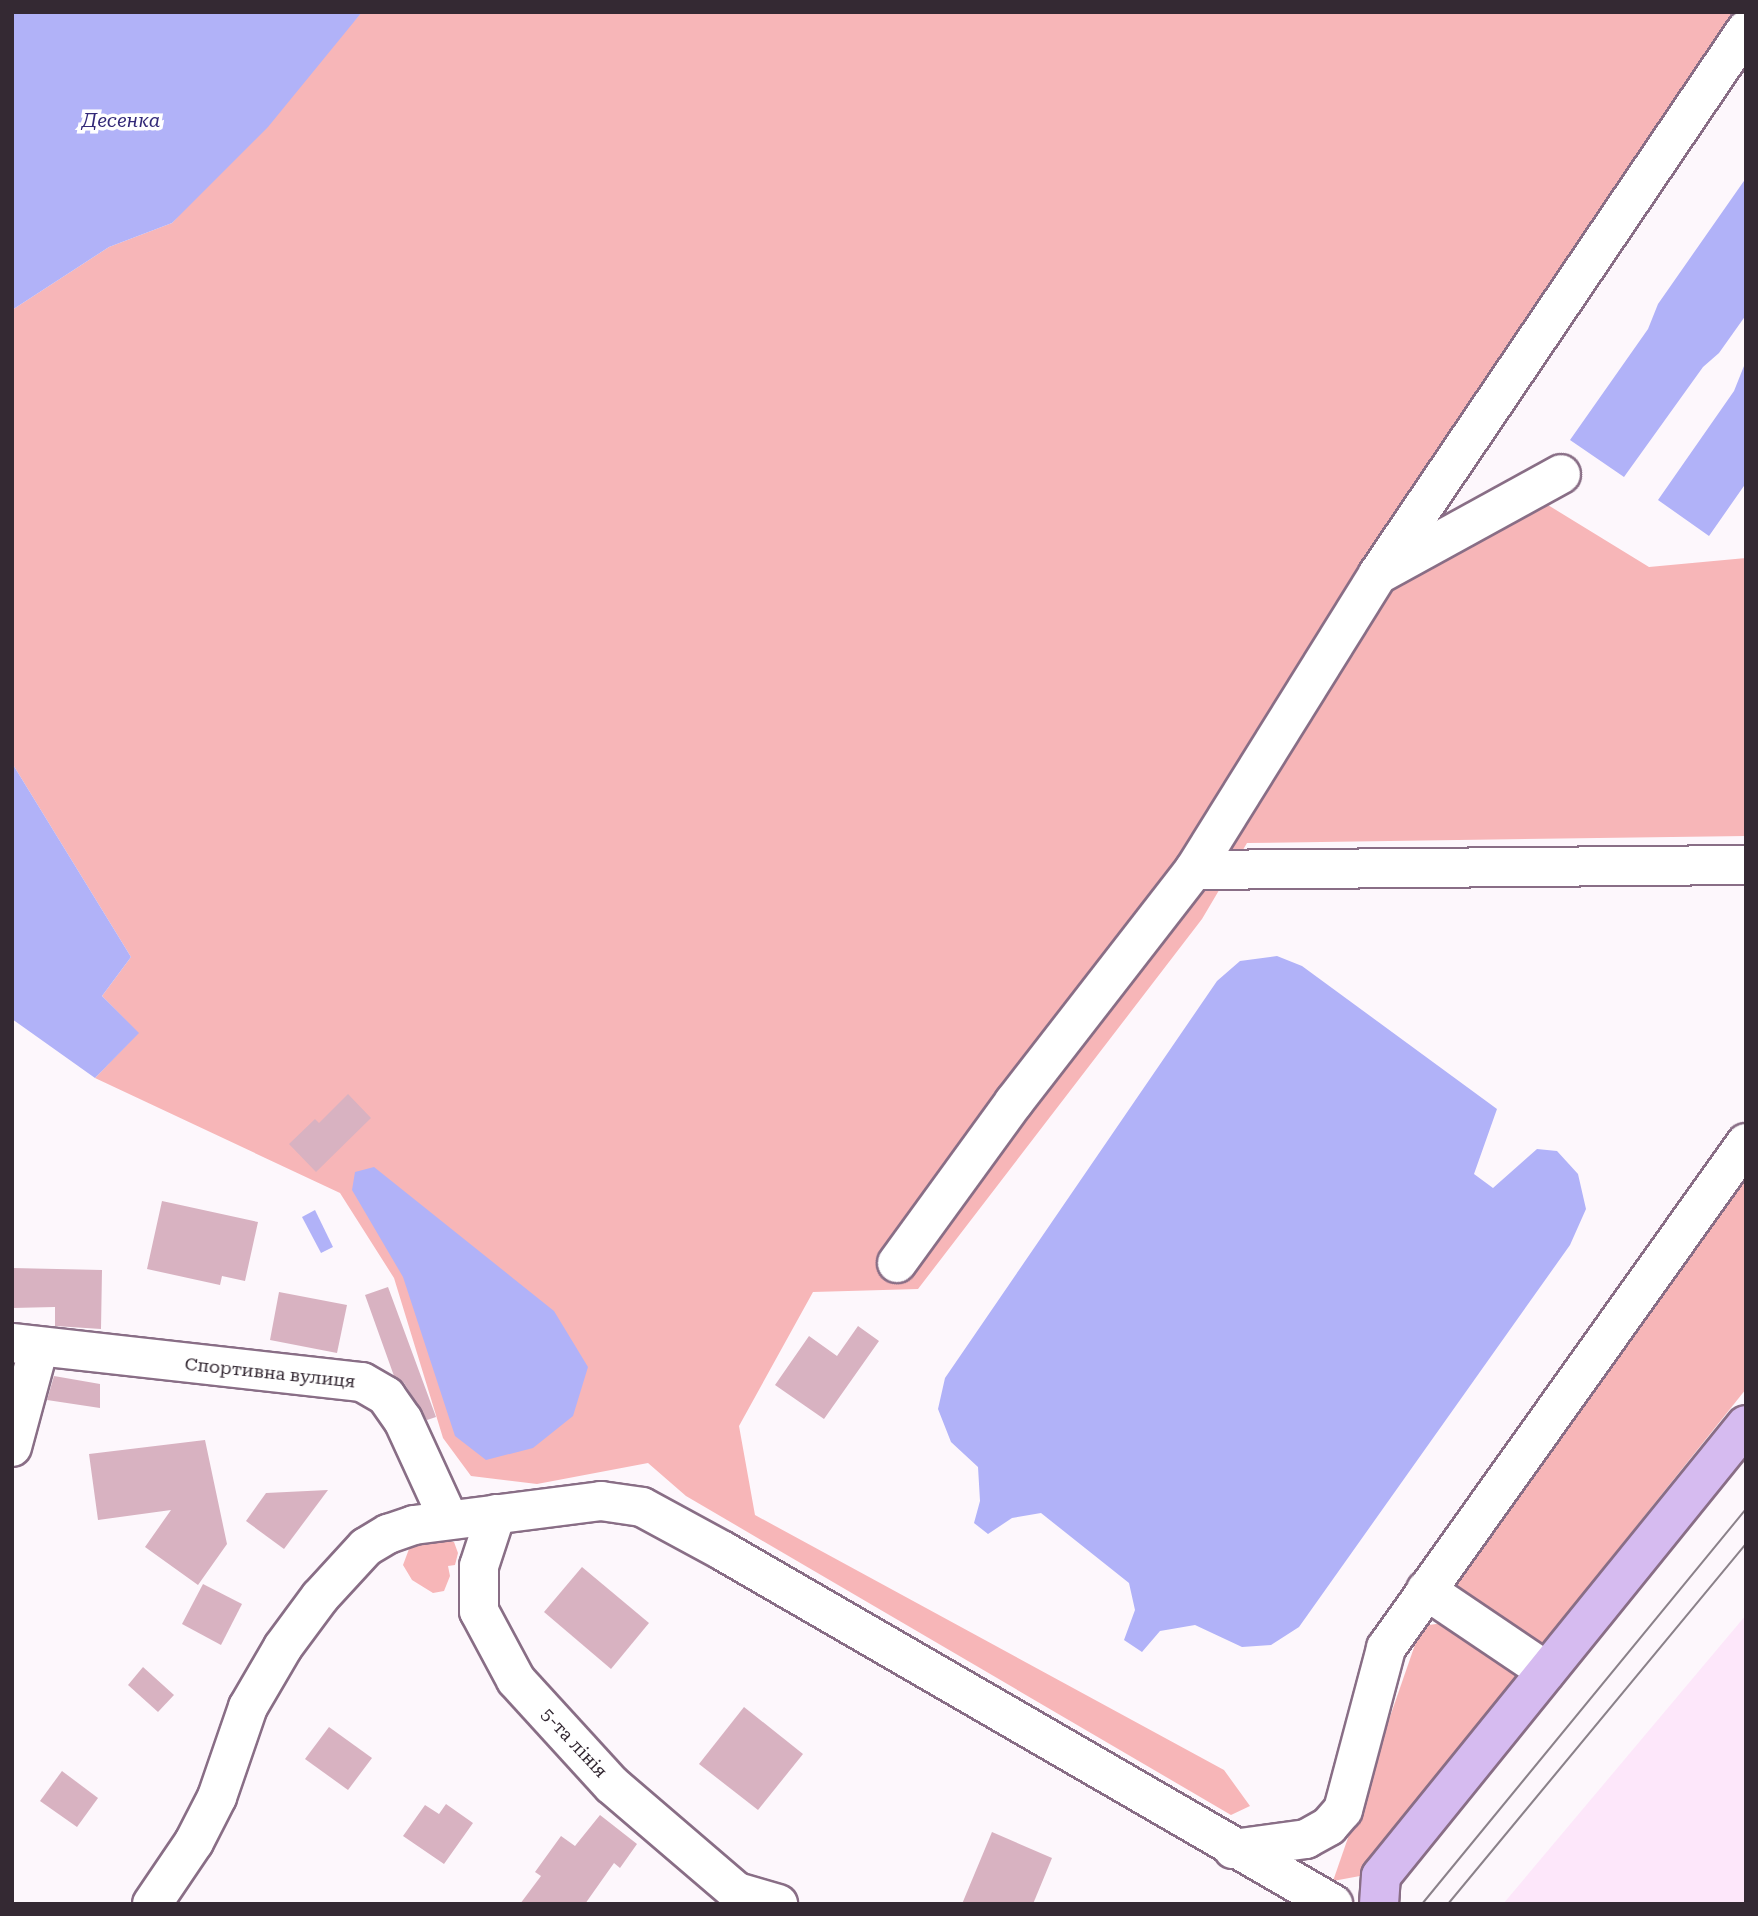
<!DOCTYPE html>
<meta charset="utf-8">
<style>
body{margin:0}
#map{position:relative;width:1758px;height:1916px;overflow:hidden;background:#fdf7fc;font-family:"Roboto Serif",serif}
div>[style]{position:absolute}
.built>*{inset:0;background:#fde7fa}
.green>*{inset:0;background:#f7b6b8}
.water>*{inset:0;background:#b1b2f8}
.building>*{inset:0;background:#d8b2c1}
.roads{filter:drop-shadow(2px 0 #896e86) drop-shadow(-2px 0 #896e86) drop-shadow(0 2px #896e86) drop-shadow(0 -2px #896e86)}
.minor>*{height:38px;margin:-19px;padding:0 19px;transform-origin:19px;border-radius:19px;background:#fff}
.major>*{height:38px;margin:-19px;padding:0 19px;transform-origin:19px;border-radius:19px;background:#d6bbf0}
.tram>*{height:2px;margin:-1px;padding:0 1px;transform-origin:1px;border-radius:1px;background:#8b828a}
span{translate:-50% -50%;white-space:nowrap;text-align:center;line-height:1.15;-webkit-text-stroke:7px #fff;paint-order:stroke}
.street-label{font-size:18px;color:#342933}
.water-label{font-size:19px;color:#332978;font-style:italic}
.frame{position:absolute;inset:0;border:14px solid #342933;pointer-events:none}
</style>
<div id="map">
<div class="built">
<div style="clip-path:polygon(1746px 1615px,1746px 1904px,1503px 1904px)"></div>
</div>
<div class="green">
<div style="clip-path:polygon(362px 12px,1746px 12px,1402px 579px,1543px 502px,1649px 567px,1746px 558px,1746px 836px,1247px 843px,1202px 919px,918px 1289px,813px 1292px,739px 1426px,755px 1515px,1224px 1770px,1250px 1806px,1231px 1815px,686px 1496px,648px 1463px,537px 1484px,471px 1476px,443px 1438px,394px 1278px,340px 1193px,95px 1078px,138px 1033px,102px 996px,131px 957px,12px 763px,12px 310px,109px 247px,172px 223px)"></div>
<div style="clip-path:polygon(1746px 1164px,1746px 1389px,1538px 1649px,1453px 1591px,1449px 1573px)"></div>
<div style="clip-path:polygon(428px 1537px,454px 1542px,458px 1553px,455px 1565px,448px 1566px,450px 1576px,444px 1591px,433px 1593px,412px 1580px,403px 1565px,409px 1549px)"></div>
<div style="clip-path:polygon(1449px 1622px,1510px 1664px,1516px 1675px,1511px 1688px,1360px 1876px,1333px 1881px,1418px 1636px,1429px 1625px)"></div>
</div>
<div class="water">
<div style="clip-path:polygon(12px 12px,362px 12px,268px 127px,172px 223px,109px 247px,12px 310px)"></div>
<div style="clip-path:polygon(1746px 178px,1746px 315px,1719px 353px,1703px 367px,1624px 477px,1570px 440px,1648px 329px,1658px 304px)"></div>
<div style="clip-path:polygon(1746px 361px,1746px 483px,1709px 536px,1658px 500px,1734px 391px)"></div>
<div style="clip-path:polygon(12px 763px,131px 957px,102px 996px,139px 1033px,95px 1078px,12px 1019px)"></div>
<div style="clip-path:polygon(1277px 956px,1302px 966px,1497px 1109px,1474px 1174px,1493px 1188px,1537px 1149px,1557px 1151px,1578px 1174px,1586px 1209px,1570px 1245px,1299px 1627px,1271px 1645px,1242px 1647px,1195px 1625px,1160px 1631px,1142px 1652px,1124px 1640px,1135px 1610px,1129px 1583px,1041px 1513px,1012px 1518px,988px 1534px,974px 1523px,980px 1501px,978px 1467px,951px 1442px,938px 1409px,945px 1378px,1217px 981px,1240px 961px)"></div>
<div style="clip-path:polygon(374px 1167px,554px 1311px,588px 1367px,573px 1416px,533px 1448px,486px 1460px,455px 1436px,403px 1277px,352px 1190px,355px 1172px)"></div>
<div style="clip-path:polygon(315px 1210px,333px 1247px,321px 1253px,302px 1217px)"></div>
</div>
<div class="building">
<div style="clip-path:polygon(348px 1094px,371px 1118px,316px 1172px,289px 1144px,315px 1119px,319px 1123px)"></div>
<div style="clip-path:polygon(162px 1201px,258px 1222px,245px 1281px,222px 1276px,220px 1285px,147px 1269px)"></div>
<div style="clip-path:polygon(12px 1268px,102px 1270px,101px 1329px,55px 1326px,55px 1307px,12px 1308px)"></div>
<div style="clip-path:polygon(388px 1287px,436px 1417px,427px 1420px,404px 1383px,394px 1376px,365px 1295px)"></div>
<div style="clip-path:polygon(279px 1292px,347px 1305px,337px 1353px,270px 1340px)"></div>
<div style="clip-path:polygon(858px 1326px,879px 1341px,824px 1419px,775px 1385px,809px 1336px,837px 1356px)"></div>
<div style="clip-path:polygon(54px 1376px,100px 1384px,100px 1408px,47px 1400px)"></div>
<div style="clip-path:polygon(205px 1440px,227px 1544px,198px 1585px,145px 1547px,171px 1510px,98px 1520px,89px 1454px)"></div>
<div style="clip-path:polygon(328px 1490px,284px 1549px,246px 1521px,266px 1493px)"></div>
<div style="clip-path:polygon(582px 1567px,649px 1623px,611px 1669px,544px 1612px)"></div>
<div style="clip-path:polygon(203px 1584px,242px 1604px,221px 1645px,182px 1624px)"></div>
<div style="clip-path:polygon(143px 1667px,174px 1695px,158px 1712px,128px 1685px)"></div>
<div style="clip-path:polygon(744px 1707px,803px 1754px,758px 1810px,699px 1764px)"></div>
<div style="clip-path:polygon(329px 1727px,372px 1758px,348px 1790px,305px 1759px)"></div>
<div style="clip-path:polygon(62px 1771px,98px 1798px,77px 1827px,40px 1801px)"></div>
<div style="clip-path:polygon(446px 1804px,473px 1823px,444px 1864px,403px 1836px,425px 1805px,439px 1814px)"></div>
<div style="clip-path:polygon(600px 1815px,637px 1844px,620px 1868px,614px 1863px,585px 1904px,520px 1904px,541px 1876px,535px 1872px,561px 1836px,575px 1846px)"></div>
<div style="clip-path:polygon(992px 1832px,1052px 1858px,1033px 1904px,962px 1904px)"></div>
</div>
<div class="roads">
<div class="minor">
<div style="left:1383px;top:572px;width:203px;rotate:-28.8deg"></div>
<div style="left:1194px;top:870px;width:552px;rotate:-0.52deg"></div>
<div style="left:897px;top:1263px;width:199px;rotate:-54deg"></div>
<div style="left:1014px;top:1102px;width:294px;rotate:-52.2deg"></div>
<div style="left:1194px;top:870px;width:349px;rotate:-58.1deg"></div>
<div style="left:1378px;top:574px;width:657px;rotate:-55.92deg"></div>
<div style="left:12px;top:1343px;width:352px;rotate:6.4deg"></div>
<div style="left:362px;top:1382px;width:28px;rotate:30deg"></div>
<div style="left:386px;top:1396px;width:29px;rotate:55deg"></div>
<div style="left:403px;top:1420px;width:110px;rotate:65.3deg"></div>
<div style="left:12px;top:1447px;width:104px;rotate:-74.9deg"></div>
<div style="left:496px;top:1514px;width:55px;rotate:108.1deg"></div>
<div style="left:479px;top:1566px;width:45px;rotate:90deg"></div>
<div style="left:479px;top:1611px;width:78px;rotate:61.8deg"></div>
<div style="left:516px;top:1680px;width:142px;rotate:47.6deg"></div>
<div style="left:612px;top:1785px;width:165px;rotate:40.6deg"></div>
<div style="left:737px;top:1892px;width:43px;rotate:16.3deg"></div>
<div style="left:1426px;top:1590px;width:145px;rotate:34deg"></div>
<div style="left:1233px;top:1849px;width:74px;rotate:-7.8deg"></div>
<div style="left:1306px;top:1839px;width:26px;rotate:-29deg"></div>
<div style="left:1329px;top:1826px;width:21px;rotate:-49deg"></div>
<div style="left:1343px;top:1810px;width:168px;rotate:-75.1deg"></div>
<div style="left:1386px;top:1648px;width:620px;rotate:-54.52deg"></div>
<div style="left:152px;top:1904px;width:75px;rotate:-55.9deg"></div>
<div style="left:194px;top:1842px;width:51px;rotate:-62.9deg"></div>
<div style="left:217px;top:1797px;width:95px;rotate:-71deg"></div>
<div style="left:248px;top:1707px;width:69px;rotate:-59.7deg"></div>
<div style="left:283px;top:1647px;width:62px;rotate:-53.5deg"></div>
<div style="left:320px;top:1597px;width:68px;rotate:-47.4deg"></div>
<div style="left:366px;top:1547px;width:26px;rotate:-31deg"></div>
<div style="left:388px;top:1534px;width:28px;rotate:-19deg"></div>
<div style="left:414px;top:1525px;width:189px;rotate:-7.3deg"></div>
<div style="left:601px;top:1501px;width:41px;rotate:8.3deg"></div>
<div style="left:642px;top:1507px;width:92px;rotate:28.5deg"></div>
<div style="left:723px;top:1551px;width:705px;rotate:30.06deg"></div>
</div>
<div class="major">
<div style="left:1379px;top:1904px;width:28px;rotate:-86deg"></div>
<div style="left:1381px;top:1876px;width:580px;rotate:-51.02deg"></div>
</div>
</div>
<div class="tram">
<div style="left:1422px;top:1904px;width:511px;rotate:-50.64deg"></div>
<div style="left:1448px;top:1904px;width:467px;rotate:-50.4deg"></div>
</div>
<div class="street-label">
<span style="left:270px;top:1373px;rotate:6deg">Спортивна вулиця</span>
<span style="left:574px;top:1743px;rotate:47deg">5-та лінія</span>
</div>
<div class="water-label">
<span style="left:121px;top:121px">Десенка</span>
</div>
<div class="frame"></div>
</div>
